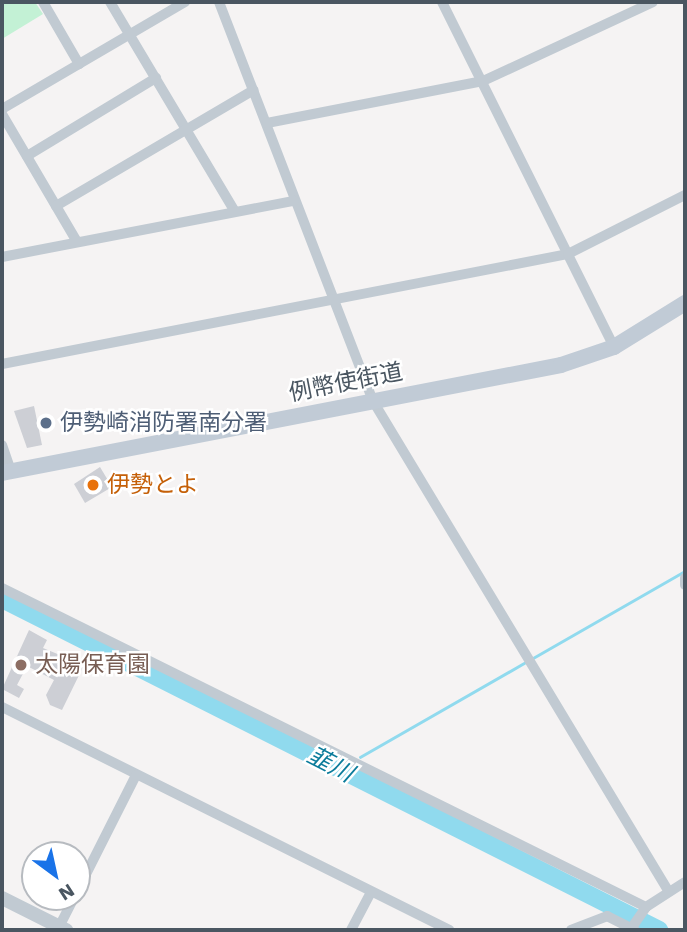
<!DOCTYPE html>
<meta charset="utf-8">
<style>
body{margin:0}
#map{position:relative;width:687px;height:932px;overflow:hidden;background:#f5f3f3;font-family:"Work Sans","Noto Sans JP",sans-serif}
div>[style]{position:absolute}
.green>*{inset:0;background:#c3f1d5}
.stream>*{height:2.5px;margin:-1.25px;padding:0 1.25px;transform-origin:1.25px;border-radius:1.25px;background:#90daee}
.river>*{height:18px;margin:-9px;padding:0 9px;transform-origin:9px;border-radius:9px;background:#90daee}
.building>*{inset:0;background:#cdcfd5}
.minor>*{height:10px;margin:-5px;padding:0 5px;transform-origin:5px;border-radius:5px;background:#c1cad2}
.tertiary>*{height:14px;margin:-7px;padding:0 7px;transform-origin:7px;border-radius:7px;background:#c1cad2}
.secondary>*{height:16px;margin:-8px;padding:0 8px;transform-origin:8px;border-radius:8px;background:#c1cbd6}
.dots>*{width:19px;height:19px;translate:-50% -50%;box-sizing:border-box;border:4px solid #fff;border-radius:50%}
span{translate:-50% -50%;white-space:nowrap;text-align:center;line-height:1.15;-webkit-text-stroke:5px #fff;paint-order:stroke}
.street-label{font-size:23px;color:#4a5661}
.service-label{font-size:23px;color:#4e5e75}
.left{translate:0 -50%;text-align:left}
.food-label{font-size:23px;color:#c56008}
.education-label{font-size:23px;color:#785e54}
.water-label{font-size:24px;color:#0c7c9b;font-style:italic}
.frame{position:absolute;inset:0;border:4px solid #4a5661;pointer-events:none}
.north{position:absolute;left:21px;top:841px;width:70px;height:70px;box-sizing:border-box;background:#fff;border:2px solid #b7bbc0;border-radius:50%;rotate:147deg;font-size:19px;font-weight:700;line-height:28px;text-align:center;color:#4a5661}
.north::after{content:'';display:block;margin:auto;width:24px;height:32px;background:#1a73e8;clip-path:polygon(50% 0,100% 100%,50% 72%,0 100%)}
</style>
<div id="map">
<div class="green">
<div style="clip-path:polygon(2px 2px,35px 2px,43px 14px,2px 39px)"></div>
</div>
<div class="stream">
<div style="left:533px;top:658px;width:175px;rotate:-29.8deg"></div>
<div style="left:360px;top:757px;width:189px;rotate:-29.8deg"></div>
</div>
<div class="river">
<div style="left:2px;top:599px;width:736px;rotate:26.74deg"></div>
</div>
<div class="building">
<div style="clip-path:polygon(34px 406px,42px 445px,27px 448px,14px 411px)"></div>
<div style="clip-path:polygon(100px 467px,112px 487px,85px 503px,74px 484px)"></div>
<div style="clip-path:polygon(29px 630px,47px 640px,43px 648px,84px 665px,62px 710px,50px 705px,46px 695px,54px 680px,27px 666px,17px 685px,24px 689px,19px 698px,2px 689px)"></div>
</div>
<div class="minor">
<div style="left:43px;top:2px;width:72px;rotate:59.9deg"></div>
<div style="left:110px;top:2px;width:244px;rotate:59.2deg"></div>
<div style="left:219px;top:2px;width:428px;rotate:68.9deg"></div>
<div style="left:373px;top:401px;width:573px;rotate:58.92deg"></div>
<div style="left:442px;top:2px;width:385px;rotate:63.5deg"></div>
<div style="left:2px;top:109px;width:212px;rotate:-30.3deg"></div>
<div style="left:2px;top:114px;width:148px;rotate:59.6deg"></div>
<div style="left:267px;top:123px;width:220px;rotate:-11deg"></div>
<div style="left:483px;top:81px;width:187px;rotate:-24.9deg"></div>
<div style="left:27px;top:156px;width:151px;rotate:-31.2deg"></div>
<div style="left:56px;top:206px;width:229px;rotate:-30.4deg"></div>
<div style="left:2px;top:257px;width:297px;rotate:-10.9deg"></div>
<div style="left:2px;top:364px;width:577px;rotate:-11deg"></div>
<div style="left:568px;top:254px;width:131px;rotate:-26.8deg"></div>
<div style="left:2px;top:445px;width:28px;rotate:71deg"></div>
<div style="left:685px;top:578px;width:7px;rotate:90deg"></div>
<div style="left:2px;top:588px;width:719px;rotate:26.35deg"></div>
<div style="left:2px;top:707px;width:500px;rotate:26.5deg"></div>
<div style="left:77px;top:892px;width:131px;rotate:-63.2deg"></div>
<div style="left:59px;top:927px;width:34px;rotate:-63deg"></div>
<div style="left:351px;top:930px;width:43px;rotate:-62.2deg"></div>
<div style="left:571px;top:930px;width:39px;rotate:-21deg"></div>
<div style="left:607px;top:916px;width:31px;rotate:27deg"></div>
<div style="left:630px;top:930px;width:28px;rotate:-55deg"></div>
<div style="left:646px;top:907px;width:46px;rotate:-32.7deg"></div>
</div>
<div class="tertiary">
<div style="left:2px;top:898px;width:72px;rotate:26.6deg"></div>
</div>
<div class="secondary">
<div style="left:2px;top:473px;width:569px;rotate:-10.93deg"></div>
<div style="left:561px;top:365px;width:56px;rotate:-18.8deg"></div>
<div style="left:614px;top:347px;width:84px;rotate:-31.8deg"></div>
</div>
<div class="dots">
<div style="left:46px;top:423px;background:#5c6f8a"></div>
<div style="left:93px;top:485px;background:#e8710a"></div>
<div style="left:21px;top:665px;background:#8d6e63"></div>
</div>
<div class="street-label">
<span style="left:346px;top:383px;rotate:-11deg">例幣使街道</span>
</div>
<div class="service-label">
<span class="left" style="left:60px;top:423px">伊勢崎消防署南分署</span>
</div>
<div class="food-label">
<span class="left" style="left:107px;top:485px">伊勢とよ</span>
</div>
<div class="education-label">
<span class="left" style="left:35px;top:665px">太陽保育園</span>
</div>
<div class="water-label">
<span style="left:330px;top:765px;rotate:27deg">韮川</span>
</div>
<div class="frame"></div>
<div class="north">N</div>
</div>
